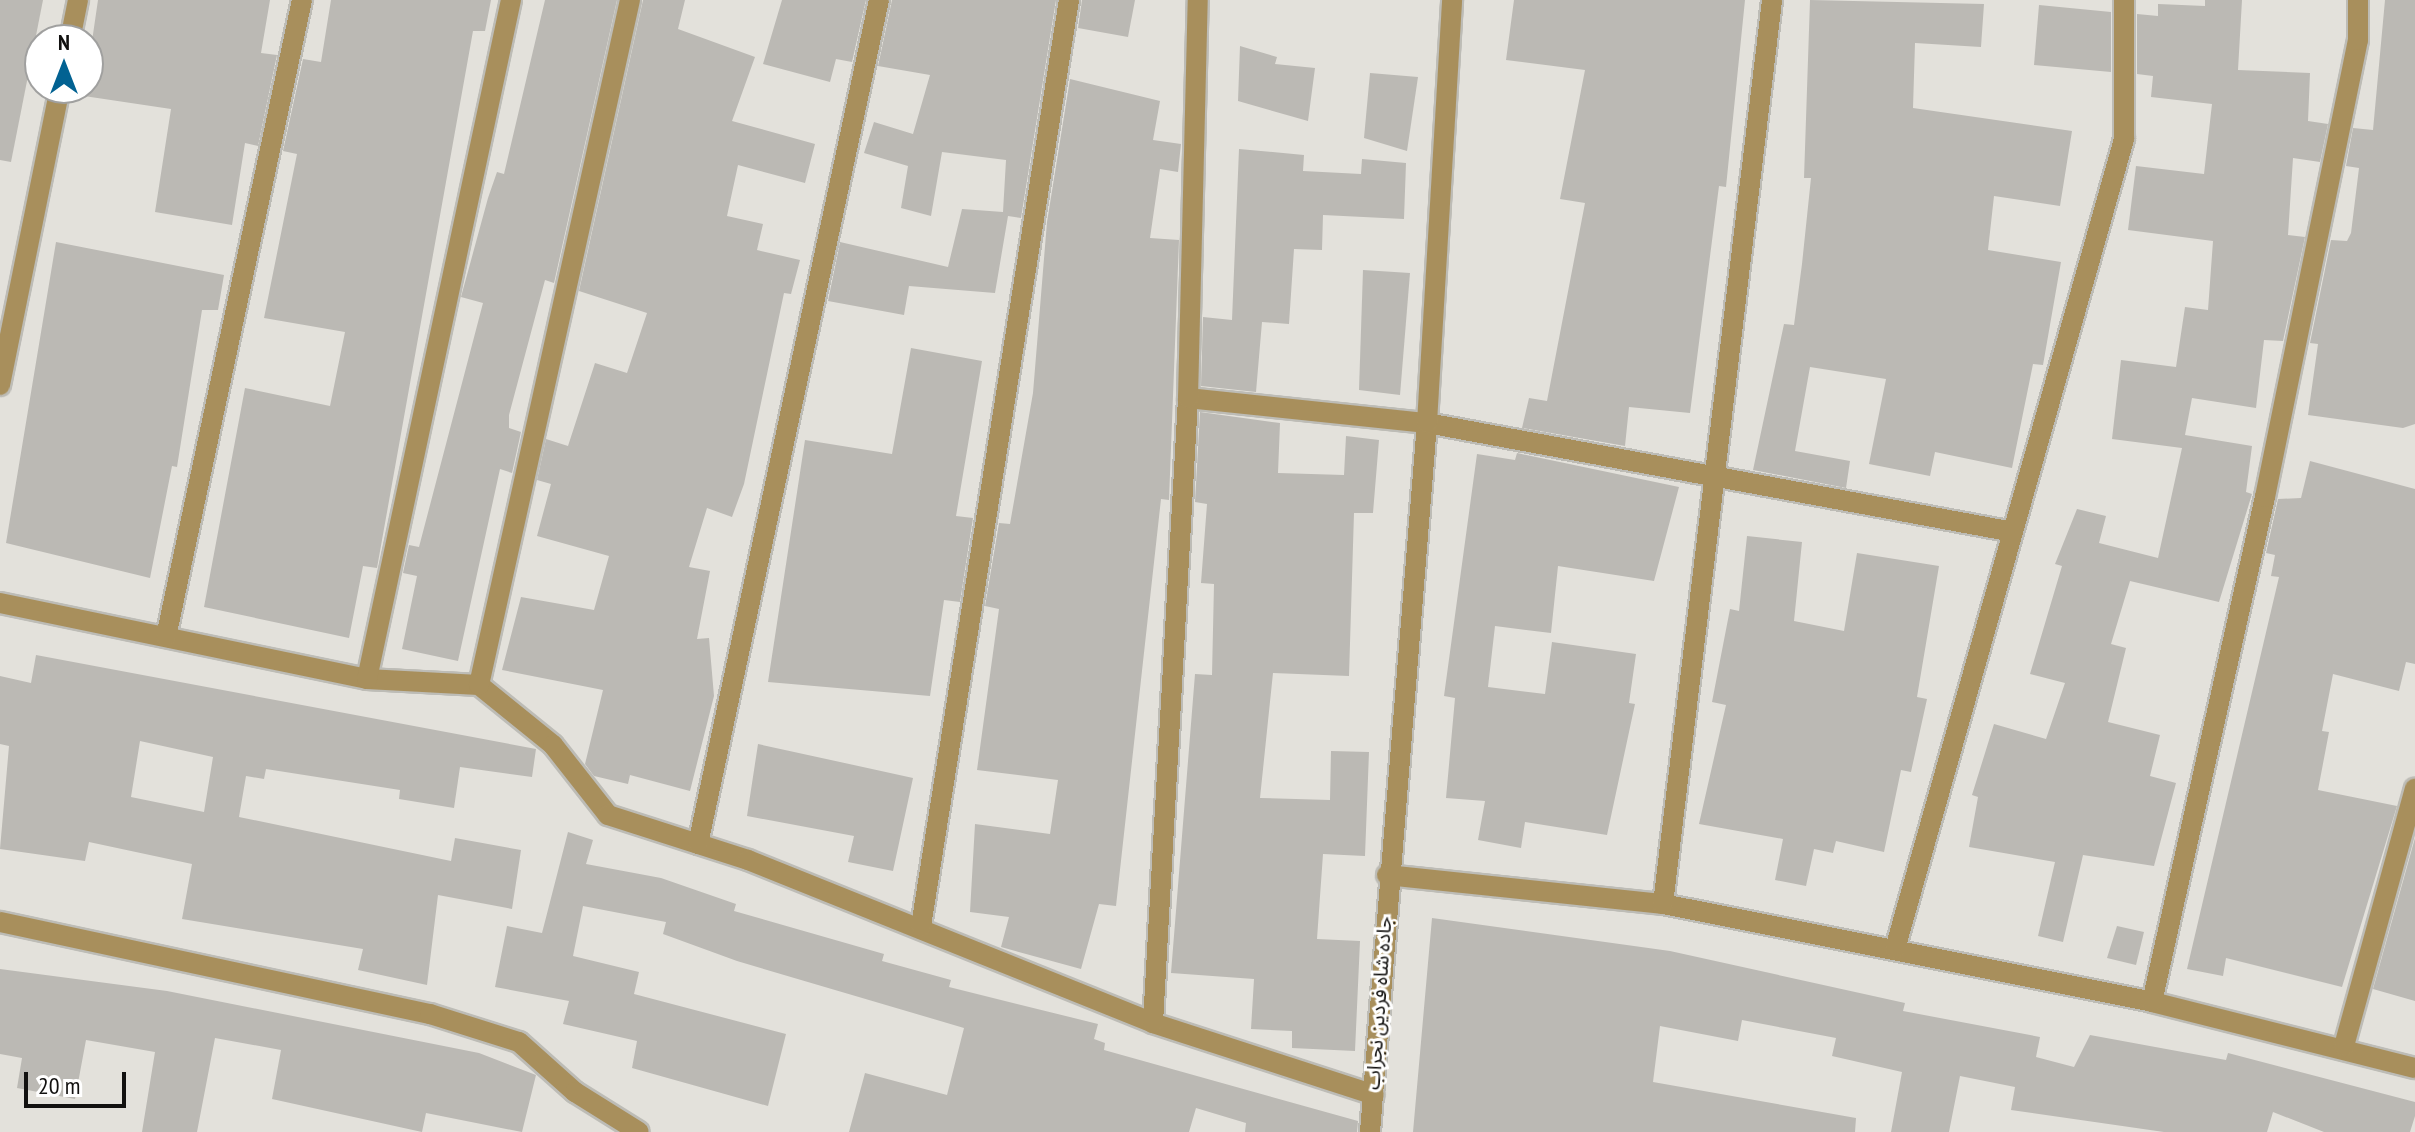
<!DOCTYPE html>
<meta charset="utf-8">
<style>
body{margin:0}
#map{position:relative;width:2415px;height:1132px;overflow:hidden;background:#e3e1db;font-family:"PT Sans Narrow","Noto Sans Arabic",sans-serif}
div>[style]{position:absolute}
.building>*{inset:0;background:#bbb9b4}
.roads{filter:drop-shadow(2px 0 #bdbcb6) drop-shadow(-2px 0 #bdbcb6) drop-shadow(0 2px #bdbcb6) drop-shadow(0 -2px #bdbcb6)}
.street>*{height:20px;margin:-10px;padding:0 10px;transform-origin:10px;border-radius:10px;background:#a88f5c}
span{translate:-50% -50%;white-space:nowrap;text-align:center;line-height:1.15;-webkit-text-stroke:6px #fff;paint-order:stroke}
.street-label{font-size:20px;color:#121110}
.north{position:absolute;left:24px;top:24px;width:80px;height:80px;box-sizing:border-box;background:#fff;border:2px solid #a0a09f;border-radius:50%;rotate:0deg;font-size:22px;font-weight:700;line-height:32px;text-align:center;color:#121110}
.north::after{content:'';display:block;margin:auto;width:28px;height:36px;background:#026292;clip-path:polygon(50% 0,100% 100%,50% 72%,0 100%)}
.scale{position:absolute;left:24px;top:1072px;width:102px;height:36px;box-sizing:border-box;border:4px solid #121110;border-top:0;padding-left:10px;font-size:24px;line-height:28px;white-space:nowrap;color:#121110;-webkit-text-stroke:6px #fff;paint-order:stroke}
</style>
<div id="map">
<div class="building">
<div style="clip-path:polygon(0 0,43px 0,11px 162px,0 160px)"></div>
<div style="clip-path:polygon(98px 0,270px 0,261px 53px,277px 55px,258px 146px,245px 143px,232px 225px,155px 212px,171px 109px,84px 96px)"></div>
<div style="clip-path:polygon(331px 0,491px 0,485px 31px,473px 31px,377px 568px,363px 566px,349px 638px,204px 607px,245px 388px,330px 406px,345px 332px,264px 318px,297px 154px,283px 151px,303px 59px,321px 62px)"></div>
<div style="clip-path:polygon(545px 0,617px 0,554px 283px,545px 280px,509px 415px,509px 428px,521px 432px,512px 473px,500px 469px,458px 661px,402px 649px,417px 576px,403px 573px,409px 545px,419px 547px,483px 303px,461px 297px,488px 198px,497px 172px,504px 174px)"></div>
<div style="clip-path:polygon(643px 0,685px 0,678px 29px,755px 57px,732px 121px,815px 144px,805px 183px,738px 165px,727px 216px,763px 224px,757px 250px,800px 260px,791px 294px,784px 293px,744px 484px,732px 517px,707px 508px,689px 567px,710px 571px,697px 639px,709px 638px,714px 696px,690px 791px,630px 775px,628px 784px,594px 776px,585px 764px,603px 690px,502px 670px,521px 597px,594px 610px,609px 556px,537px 536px,551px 484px,537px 480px,546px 439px,568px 446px,595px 363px,627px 373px,647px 313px,579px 291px)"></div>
<div style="clip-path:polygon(782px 0,866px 0,852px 62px,836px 59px,830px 82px,763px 64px)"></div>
<div style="clip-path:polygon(892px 0,1056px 0,1021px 218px,1008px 216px,995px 293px,909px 286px,904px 315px,828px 301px,840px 242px,948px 267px,962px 209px,1003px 212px,1006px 160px,942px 152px,931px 216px,901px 208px,908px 166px,864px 153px,874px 122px,913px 134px,930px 75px,878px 66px)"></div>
<div style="clip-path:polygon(1082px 0,1135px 0,1128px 37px,1078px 28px)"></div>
<div style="clip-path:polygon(1514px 0,1745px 0,1726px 187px,1719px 186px,1690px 413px,1629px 407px,1625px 446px,1522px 428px,1529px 398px,1547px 401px,1585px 203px,1560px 199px,1585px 70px,1506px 60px)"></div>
<div style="clip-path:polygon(1810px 0,1984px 4px,1981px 47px,1915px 43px,1913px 108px,2072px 131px,2060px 206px,1994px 196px,1988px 250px,2061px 262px,2043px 365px,2033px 364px,2012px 468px,1935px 452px,1930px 476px,1869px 464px,1886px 379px,1810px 367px,1795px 451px,1850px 461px,1846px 488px,1753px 470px,1784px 324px,1794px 325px,1802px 264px,1811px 178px,1804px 178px)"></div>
<div style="clip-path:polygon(2205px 0,2242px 0,2238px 70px,2310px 73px,2308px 121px,2328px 124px,2320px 162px,2293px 158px,2288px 235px,2305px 237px,2283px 341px,2264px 340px,2256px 408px,2192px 398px,2185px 435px,2252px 446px,2246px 492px,2252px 494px,2219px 602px,2130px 581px,2111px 644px,2126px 648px,2108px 722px,2160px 735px,2150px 776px,2176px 783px,2154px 866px,2083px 855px,2063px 942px,2038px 936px,2055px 862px,1969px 847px,1978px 797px,1972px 795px,1994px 724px,2046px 739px,2065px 683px,2030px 674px,2062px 566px,2055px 564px,2077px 509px,2106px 516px,2099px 543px,2158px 558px,2182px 448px,2112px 439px,2121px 360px,2176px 367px,2185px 307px,2208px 310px,2213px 241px,2128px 230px,2136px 166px,2204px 174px,2212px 104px,2151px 97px,2153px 76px,2137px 74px,2137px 14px,2158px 16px,2158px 4px,2205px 6px)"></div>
<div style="clip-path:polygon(2385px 0,2415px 0,2415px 424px,2403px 428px,2308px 415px,2318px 344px,2310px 343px,2331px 240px,2347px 241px,2351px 233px,2359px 168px,2346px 166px,2353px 128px,2373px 130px)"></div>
<div style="clip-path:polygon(2039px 5px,2111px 12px,2111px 72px,2034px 65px)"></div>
<div style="clip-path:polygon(1240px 46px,1277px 57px,1275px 64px,1315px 68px,1308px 121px,1238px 101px)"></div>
<div style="clip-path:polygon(1370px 73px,1418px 77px,1407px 151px,1364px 138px)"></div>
<div style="clip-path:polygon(1070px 79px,1160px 101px,1153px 140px,1181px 144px,1178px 172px,1160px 169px,1150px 238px,1179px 240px,1169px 500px,1161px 499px,1116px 906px,1099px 904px,1081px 969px,1001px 947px,1009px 917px,970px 912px,975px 824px,1050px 834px,1058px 780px,977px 770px,999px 609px,985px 606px,999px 523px,1010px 524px,1033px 393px,1047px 222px)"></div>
<div style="clip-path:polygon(1239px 149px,1304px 155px,1303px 171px,1361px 174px,1362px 159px,1406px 163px,1404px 219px,1323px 215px,1322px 250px,1294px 249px,1289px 324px,1262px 322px,1256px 392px,1201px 386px,1203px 317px,1232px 320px)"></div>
<div style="clip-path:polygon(56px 242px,224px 275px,218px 310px,202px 310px,177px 467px,172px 466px,150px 578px,6px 543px)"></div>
<div style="clip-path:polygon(1363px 270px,1410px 273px,1400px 395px,1359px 390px)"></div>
<div style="clip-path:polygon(911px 348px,982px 361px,956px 516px,973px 518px,960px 602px,944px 600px,930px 696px,768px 682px,805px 440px,892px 454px)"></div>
<div style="clip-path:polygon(1200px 412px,1280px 423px,1278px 473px,1344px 475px,1346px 436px,1379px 440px,1373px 513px,1354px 513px,1349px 676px,1273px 673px,1260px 798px,1330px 800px,1331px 751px,1369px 752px,1365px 856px,1323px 854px,1317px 939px,1360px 941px,1355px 1051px,1292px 1048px,1292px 1031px,1251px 1029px,1254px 979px,1171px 973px,1195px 674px,1212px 675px,1214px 584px,1201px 583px,1207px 504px,1195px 502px)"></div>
<div style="clip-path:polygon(1517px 453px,1679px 487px,1654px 581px,1558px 566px,1551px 633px,1495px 626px,1488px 687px,1545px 694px,1552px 642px,1636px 654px,1629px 703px,1635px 704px,1607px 835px,1525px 822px,1521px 848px,1478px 840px,1485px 801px,1446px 798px,1455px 698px,1444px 696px,1477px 454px,1515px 460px)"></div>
<div style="clip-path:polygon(2310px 461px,2415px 489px,2415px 664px,2406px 662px,2399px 691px,2333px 674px,2322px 731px,2329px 732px,2318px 790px,2397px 806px,2342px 987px,2226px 958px,2223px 976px,2187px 969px,2279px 577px,2271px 576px,2275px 555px,2266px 553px,2278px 499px,2301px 498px)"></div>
<div style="clip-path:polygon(1747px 536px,1802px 542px,1794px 621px,1844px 631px,1857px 553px,1939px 566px,1917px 697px,1927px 699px,1911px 772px,1901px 770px,1884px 852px,1836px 841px,1833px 853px,1814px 849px,1806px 886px,1775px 880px,1783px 839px,1699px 824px,1726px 705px,1712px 702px,1730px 609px,1739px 611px)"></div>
<div style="clip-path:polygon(evenodd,36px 655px,536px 749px,532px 777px,460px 767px,454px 808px,399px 799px,400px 790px,266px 769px,264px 779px,246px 776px,239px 817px,451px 861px,455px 838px,521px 850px,512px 909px,438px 895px,427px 985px,358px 970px,363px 949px,182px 919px,192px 864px,89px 842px,85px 861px,0 849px,9px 746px,0 744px,0 676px,31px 683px,36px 655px,140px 741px,213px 757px,204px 812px,131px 797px,140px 741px)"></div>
<div style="clip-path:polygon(758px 744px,913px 778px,893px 871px,848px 862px,854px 836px,747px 816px)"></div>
<div style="clip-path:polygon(568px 832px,593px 840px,586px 864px,661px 878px,736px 904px,734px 911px,884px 954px,882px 961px,951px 980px,949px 987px,1098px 1024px,1094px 1039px,1105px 1043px,1104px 1050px,1358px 1121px,1357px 1132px,1245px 1132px,1246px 1123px,1196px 1108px,1189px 1132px,849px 1132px,865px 1073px,947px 1095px,964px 1028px,737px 961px,663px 934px,666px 922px,583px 906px,573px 956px,639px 972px,634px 994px,786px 1034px,768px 1106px,632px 1068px,637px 1041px,563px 1024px,569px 1001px,495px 987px,507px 926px,542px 933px)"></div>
<div style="clip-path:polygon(2415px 838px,2415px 1001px,2373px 989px)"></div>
<div style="clip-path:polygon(1432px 918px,1670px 951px,1905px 1003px,1903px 1011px,2040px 1037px,2036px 1057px,2074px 1067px,2090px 1035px,2226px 1060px,2228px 1053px,2415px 1102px,2415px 1116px,2410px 1132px,2324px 1132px,2273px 1112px,2267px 1132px,2164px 1132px,2011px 1110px,2015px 1087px,1960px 1076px,1949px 1132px,1891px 1132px,1902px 1072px,1832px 1056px,1836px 1038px,1742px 1020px,1738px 1041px,1660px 1026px,1653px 1082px,1856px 1118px,1855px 1132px,1413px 1132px)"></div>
<div style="clip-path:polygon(2117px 926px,2144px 932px,2136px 965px,2107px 958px)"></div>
<div style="clip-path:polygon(0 969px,167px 991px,479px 1053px,536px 1075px,522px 1132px,426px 1113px,422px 1132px,272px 1099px,281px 1050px,215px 1038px,197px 1132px,142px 1132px,155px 1052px,86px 1040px,75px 1099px,17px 1088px,22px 1058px,0 1054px)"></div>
</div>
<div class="roads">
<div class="street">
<div style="left:70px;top:40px;width:41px;rotate:-78.7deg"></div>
<div style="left:0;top:385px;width:303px;rotate:-78.6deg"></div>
<div style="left:1188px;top:398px;width:240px;rotate:6deg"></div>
<div style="left:1427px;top:423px;width:591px;rotate:10.53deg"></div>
<div style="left:0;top:603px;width:375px;rotate:11.7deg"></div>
<div style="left:367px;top:679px;width:112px;rotate:3.1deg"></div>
<div style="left:479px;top:685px;width:95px;rotate:39deg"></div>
<div style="left:553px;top:745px;width:89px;rotate:51.8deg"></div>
<div style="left:608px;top:815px;width:147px;rotate:17.8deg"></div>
<div style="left:748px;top:860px;width:437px;rotate:21.9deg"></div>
<div style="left:1153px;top:1023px;width:232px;rotate:18deg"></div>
<div style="left:166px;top:637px;width:651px;rotate:-77.95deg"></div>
<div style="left:367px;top:679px;width:694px;rotate:-78.03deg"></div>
<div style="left:479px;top:685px;width:701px;rotate:-77.57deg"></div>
<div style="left:698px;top:844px;width:863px;rotate:-77.9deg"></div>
<div style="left:1387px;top:875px;width:278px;rotate:6deg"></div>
<div style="left:1663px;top:904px;width:499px;rotate:11.3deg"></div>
<div style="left:2152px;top:1002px;width:271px;rotate:14.1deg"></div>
<div style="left:1663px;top:904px;width:911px;rotate:-83.12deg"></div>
<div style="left:0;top:922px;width:440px;rotate:12.1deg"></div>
<div style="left:430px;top:1014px;width:93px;rotate:17.5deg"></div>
<div style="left:519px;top:1042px;width:75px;rotate:41.8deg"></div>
<div style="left:575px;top:1092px;width:75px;rotate:32deg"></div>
<div style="left:921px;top:926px;width:938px;rotate:-80.92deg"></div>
<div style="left:1895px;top:949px;width:842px;rotate:-74.21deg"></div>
<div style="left:2124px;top:139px;width:139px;rotate:-90deg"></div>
<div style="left:2152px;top:1002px;width:517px;rotate:-77.39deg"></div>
<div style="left:2265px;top:497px;width:466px;rotate:-78.5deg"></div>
<div style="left:2358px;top:40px;width:40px;rotate:-90deg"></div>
<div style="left:1153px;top:1023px;width:626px;rotate:-86.79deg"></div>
<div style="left:1188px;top:398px;width:398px;rotate:-88.6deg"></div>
<div style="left:2344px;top:1046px;width:267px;rotate:-74.6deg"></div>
<div style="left:1370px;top:1132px;width:711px;rotate:-85.4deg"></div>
<div style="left:1427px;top:423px;width:424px;rotate:-86.6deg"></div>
</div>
</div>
<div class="street-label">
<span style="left:1379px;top:1003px;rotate:-86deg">جاده شاه فردین نجراب</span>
</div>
<div class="north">N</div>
<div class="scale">20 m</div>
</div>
